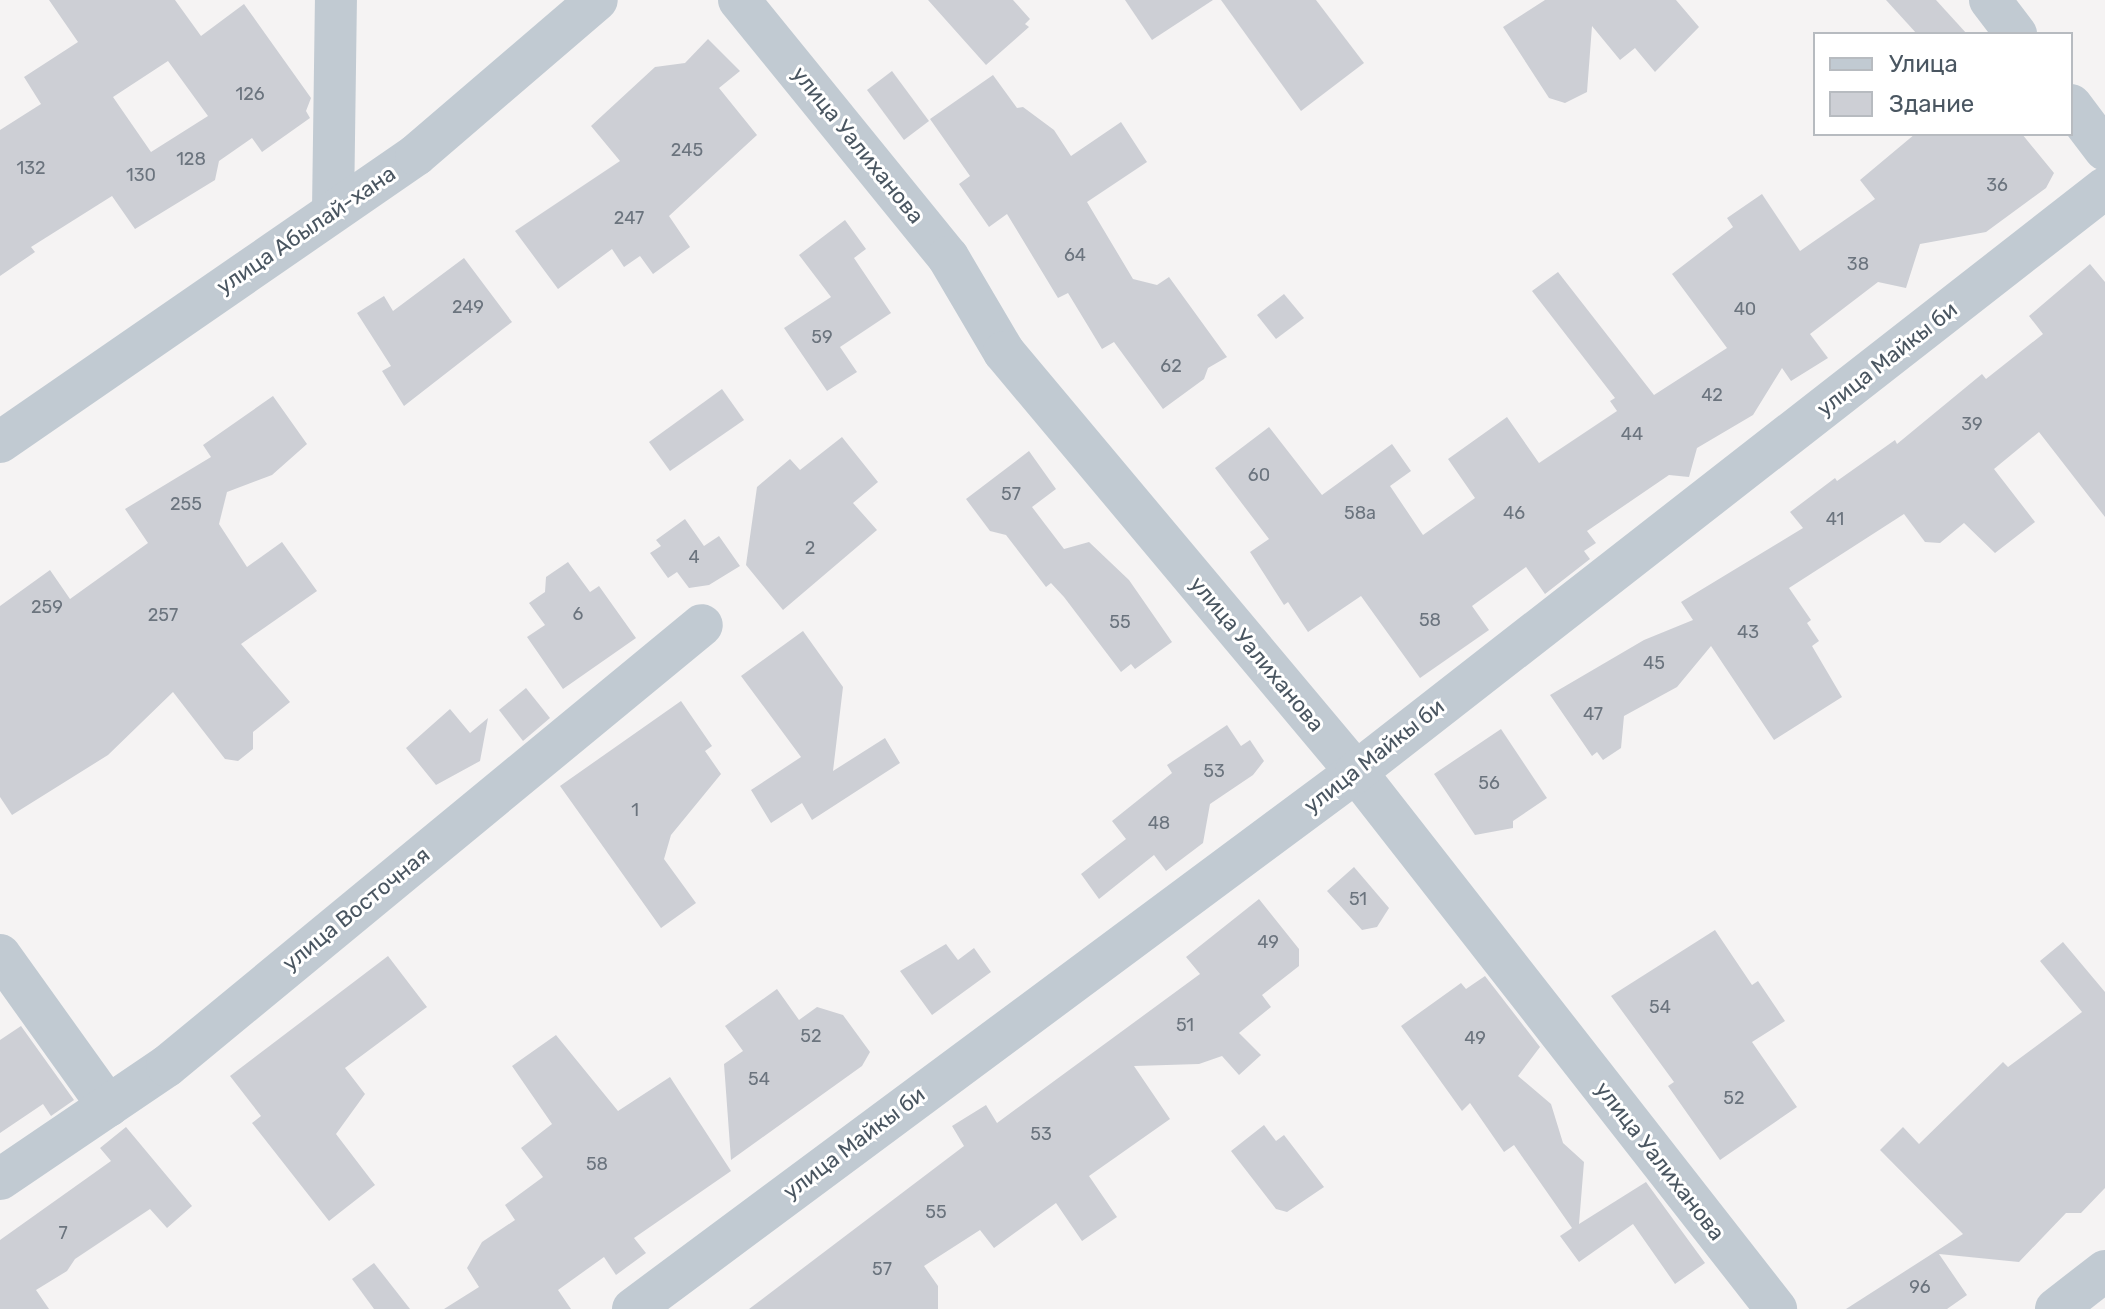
<!DOCTYPE html>
<meta charset="utf-8">
<style>
body{margin:0}
#map{position:relative;width:2105px;height:1309px;overflow:hidden;background:#f5f3f3;font-family:Rubik,sans-serif}
div>[style]{position:absolute}
.building>*{inset:0;background:#cdcfd5}
.minor>*{height:42px;margin:-21px;padding:0 21px;transform-origin:21px;border-radius:21px;background:#c1cad2}
span{translate:-50% -50%;white-space:nowrap;text-align:center;line-height:1.15;-webkit-text-stroke:6px #fff;paint-order:stroke}
.number-label{font-size:18px;color:#6b747e}
.number-label span{-webkit-text-stroke-width:0}
.street-label{font-size:22px;color:#4a5661}
.legend{position:absolute;left:1813px;top:32px;width:260px;height:104px;box-sizing:border-box;background:#fff;border:2px solid #b7bbc0;margin:0;padding:10px 14px;list-style:none;font-size:24px;color:#4a5661}
.legend li{display:flex;align-items:center;gap:16px;height:40px}
.legend b{width:40px;border:2px solid #b7bbc0}
</style>
<div id="map">
<div class="building">
<div style="clip-path:polygon(evenodd,49px 0,175px 0,201px 36px,244px 4px,311px 98px,306px 111px,310px 118px,262px 152px,252px 138px,219px 161px,215px 180px,135px 229px,112px 196px,31px 247px,35px 252px,0 276px,0 130px,41px 104px,24px 77px,78px 42px,49px 0,168px 61px,208px 116px,151px 152px,113px 97px,168px 61px)"></div>
<div style="clip-path:polygon(928px 0,1013px 0,1030px 19px,1025px 24px,1029px 27px,986px 65px)"></div>
<div style="clip-path:polygon(1125px 0,1213px 0,1152px 40px)"></div>
<div style="clip-path:polygon(1221px 0,1316px 0,1364px 63px,1301px 111px)"></div>
<div style="clip-path:polygon(1545px 0,1676px 0,1699px 27px,1655px 72px,1635px 48px,1620px 60px,1592px 26px,1587px 92px,1565px 103px,1549px 98px,1503px 27px)"></div>
<div style="clip-path:polygon(1886px 0,1936px 0,1967px 34px,1917px 34px)"></div>
<div style="clip-path:polygon(708px 39px,740px 71px,719px 88px,757px 135px,669px 216px,690px 247px,653px 274px,640px 256px,624px 267px,612px 249px,558px 289px,515px 231px,620px 161px,591px 126px,655px 67px,685px 63px)"></div>
<div style="clip-path:polygon(892px 71px,929px 121px,904px 140px,867px 90px)"></div>
<div style="clip-path:polygon(993px 75px,1017px 108px,1023px 107px,1054px 130px,1071px 156px,1121px 122px,1147px 162px,1087px 202px,1133px 279px,1157px 285px,1169px 277px,1227px 357px,1208px 368px,1204px 379px,1163px 409px,1114px 342px,1102px 349px,1068px 293px,1058px 298px,1007px 214px,989px 227px,959px 184px,970px 176px,930px 119px)"></div>
<div style="clip-path:polygon(1915px 134px,2022px 134px,2054px 173px,2046px 188px,1986px 232px,1920px 244px,1906px 288px,1878px 282px,1810px 334px,1828px 358px,1791px 381px,1782px 368px,1753px 415px,1697px 448px,1689px 477px,1669px 475px,1587px 531px,1596px 543px,1584px 551px,1590px 559px,1545px 594px,1526px 567px,1472px 606px,1489px 630px,1420px 678px,1361px 596px,1308px 632px,1288px 602px,1284px 605px,1250px 552px,1269px 539px,1215px 468px,1269px 427px,1322px 495px,1392px 444px,1411px 471px,1390px 486px,1423px 535px,1475px 498px,1448px 459px,1507px 417px,1539px 463px,1617px 411px,1610px 401px,1615px 398px,1532px 291px,1558px 272px,1654px 395px,1727px 348px,1672px 274px,1733px 227px,1727px 218px,1762px 194px,1800px 251px,1875px 199px,1860px 180px)"></div>
<div style="clip-path:polygon(845px 220px,866px 249px,854px 258px,891px 313px,840px 347px,857px 372px,827px 391px,784px 328px,831px 297px,799px 255px)"></div>
<div style="clip-path:polygon(464px 258px,512px 322px,404px 406px,382px 371px,391px 366px,357px 313px,384px 296px,393px 311px)"></div>
<div style="clip-path:polygon(2090px 264px,2105px 282px,2105px 517px,2039px 432px,1994px 469px,2035px 522px,1995px 553px,1964px 523px,1940px 543px,1925px 542px,1904px 514px,1789px 588px,1811px 620px,1807px 623px,1819px 641px,1812px 646px,1842px 697px,1774px 740px,1711px 646px,1677px 687px,1624px 716px,1621px 748px,1603px 760px,1597px 752px,1592px 756px,1550px 695px,1644px 640px,1693px 620px,1681px 602px,1803px 528px,1790px 512px,1835px 478px,1837px 481px,1895px 440px,1897px 444px,1982px 374px,1986px 379px,2043px 334px,2029px 316px)"></div>
<div style="clip-path:polygon(1284px 294px,1304px 318px,1276px 339px,1257px 315px)"></div>
<div style="clip-path:polygon(722px 389px,744px 420px,670px 471px,649px 442px)"></div>
<div style="clip-path:polygon(273px 396px,307px 444px,272px 475px,227px 492px,219px 524px,247px 567px,282px 542px,317px 591px,241px 644px,290px 702px,253px 732px,253px 749px,238px 761px,225px 759px,173px 692px,108px 755px,12px 815px,0 797px,0 606px,50px 570px,70px 599px,148px 543px,125px 509px,211px 457px,203px 445px)"></div>
<div style="clip-path:polygon(842px 437px,878px 482px,853px 503px,877px 530px,783px 610px,746px 565px,757px 487px,790px 459px,800px 470px)"></div>
<div style="clip-path:polygon(1029px 451px,1056px 489px,1032px 507px,1064px 549px,1089px 542px,1129px 580px,1172px 642px,1135px 669px,1131px 664px,1121px 672px,1064px 597px,1051px 583px,1046px 587px,1006px 535px,990px 531px,966px 499px)"></div>
<div style="clip-path:polygon(685px 519px,704px 546px,719px 536px,740px 566px,709px 585px,689px 588px,677px 572px,668px 578px,650px 553px,661px 546px,656px 540px)"></div>
<div style="clip-path:polygon(568px 562px,590px 592px,599px 586px,636px 638px,563px 689px,527px 637px,545px 625px,529px 603px,545px 592px,546px 577px)"></div>
<div style="clip-path:polygon(803px 631px,843px 687px,833px 771px,885px 738px,900px 763px,812px 820px,802px 803px,771px 823px,751px 790px,801px 757px,741px 676px)"></div>
<div style="clip-path:polygon(526px 688px,550px 718px,523px 741px,499px 710px)"></div>
<div style="clip-path:polygon(681px 701px,712px 746px,705px 751px,721px 774px,671px 835px,664px 859px,696px 903px,661px 928px,560px 786px)"></div>
<div style="clip-path:polygon(450px 709px,470px 733px,488px 718px,480px 761px,436px 785px,406px 748px)"></div>
<div style="clip-path:polygon(1227px 725px,1241px 746px,1250px 740px,1264px 761px,1253px 775px,1210px 804px,1203px 843px,1166px 871px,1154px 855px,1099px 899px,1081px 874px,1126px 839px,1112px 821px,1172px 773px,1167px 765px)"></div>
<div style="clip-path:polygon(1501px 729px,1547px 798px,1513px 821px,1513px 828px,1475px 835px,1434px 774px)"></div>
<div style="clip-path:polygon(1354px 867px,1389px 908px,1377px 927px,1362px 930px,1327px 891px)"></div>
<div style="clip-path:polygon(1259px 899px,1299px 949px,1299px 966px,1262px 995px,1271px 1007px,1239px 1033px,1261px 1055px,1239px 1075px,1222px 1056px,1199px 1064px,1134px 1066px,1170px 1119px,1089px 1176px,1117px 1217px,1082px 1241px,1056px 1203px,994px 1248px,980px 1230px,924px 1266px,938px 1286px,938px 1309px,749px 1309px,964px 1146px,952px 1126px,986px 1105px,997px 1123px,1200px 974px,1186px 957px)"></div>
<div style="clip-path:polygon(1715px 930px,1752px 985px,1758px 981px,1785px 1021px,1752px 1042px,1797px 1107px,1720px 1160px,1668px 1086px,1674px 1082px,1611px 996px)"></div>
<div style="clip-path:polygon(2063px 942px,2105px 992px,2105px 1188px,2081px 1213px,2066px 1213px,2019px 1262px,1939px 1254px,1967px 1295px,1947px 1309px,1846px 1309px,1963px 1234px,1880px 1150px,1903px 1127px,1919px 1144px,2003px 1062px,2008px 1067px,2082px 1012px,2040px 961px)"></div>
<div style="clip-path:polygon(946px 944px,958px 960px,974px 948px,991px 972px,932px 1015px,900px 971px)"></div>
<div style="clip-path:polygon(388px 956px,427px 1007px,345px 1068px,365px 1094px,336px 1134px,375px 1185px,329px 1221px,252px 1123px,261px 1116px,230px 1076px)"></div>
<div style="clip-path:polygon(1485px 976px,1540px 1047px,1518px 1076px,1551px 1104px,1563px 1143px,1584px 1162px,1579px 1224px,1646px 1182px,1705px 1263px,1675px 1284px,1633px 1224px,1579px 1262px,1560px 1236px,1572px 1228px,1514px 1145px,1504px 1152px,1470px 1103px,1462px 1111px,1401px 1026px,1461px 983px,1466px 989px)"></div>
<div style="clip-path:polygon(777px 989px,799px 1020px,817px 1007px,843px 1015px,870px 1052px,862px 1066px,731px 1160px,724px 1064px,743px 1051px,725px 1026px)"></div>
<div style="clip-path:polygon(21px 1026px,74px 1100px,51px 1116px,43px 1104px,0 1133px,0 1040px)"></div>
<div style="clip-path:polygon(556px 1035px,618px 1111px,670px 1077px,731px 1171px,634px 1238px,646px 1253px,616px 1275px,604px 1257px,558px 1290px,571px 1309px,444px 1309px,479px 1287px,467px 1268px,482px 1242px,515px 1220px,505px 1205px,543px 1177px,521px 1148px,552px 1124px,512px 1066px)"></div>
<div style="clip-path:polygon(1264px 1125px,1276px 1141px,1284px 1135px,1324px 1187px,1287px 1212px,1276px 1209px,1231px 1151px)"></div>
<div style="clip-path:polygon(126px 1127px,192px 1206px,167px 1228px,150px 1209px,75px 1259px,67px 1271px,36px 1290px,49px 1309px,0 1309px,0 1240px,111px 1161px,100px 1148px)"></div>
<div style="clip-path:polygon(374px 1263px,410px 1309px,374px 1309px,352px 1279px)"></div>
</div>
<div class="minor">
<div style="left:739px;top:0;width:331px;rotate:50.9deg"></div>
<div style="left:948px;top:257px;width:110px;rotate:59.5deg"></div>
<div style="left:1004px;top:352px;width:548px;rotate:50.03deg"></div>
<div style="left:1356px;top:772px;width:682px;rotate:51.97deg"></div>
<div style="left:1990px;top:0;width:43px;rotate:52.6deg"></div>
<div style="left:2071px;top:105px;width:56px;rotate:52.9deg"></div>
<div style="left:333px;top:210px;width:210px;rotate:-89.2deg"></div>
<div style="left:0;top:442px;width:505px;rotate:-34.6deg"></div>
<div style="left:416px;top:155px;width:238px;rotate:-40.6deg"></div>
<div style="left:0;top:955px;width:186px;rotate:54.4deg"></div>
<div style="left:0;top:1179px;width:202px;rotate:-34.1deg"></div>
<div style="left:167px;top:1066px;width:693px;rotate:-39.5deg"></div>
<div style="left:633px;top:1309px;width:901px;rotate:-36.6deg"></div>
<div style="left:1356px;top:772px;width:950px;rotate:-37.94deg"></div>
<div style="left:2056px;top:1309px;width:62px;rotate:-37.8deg"></div>
</div>
<div class="number-label">
<span style="left:250px;top:94px">126</span>
<span style="left:687px;top:150px">245</span>
<span style="left:191px;top:159px">128</span>
<span style="left:31px;top:168px">132</span>
<span style="left:141px;top:175px">130</span>
<span style="left:1997px;top:185px">36</span>
<span style="left:629px;top:218px">247</span>
<span style="left:1075px;top:255px">64</span>
<span style="left:1858px;top:264px">38</span>
<span style="left:468px;top:307px">249</span>
<span style="left:1745px;top:309px">40</span>
<span style="left:822px;top:337px">59</span>
<span style="left:1171px;top:366px">62</span>
<span style="left:1712px;top:395px">42</span>
<span style="left:1972px;top:424px">39</span>
<span style="left:1632px;top:434px">44</span>
<span style="left:1259px;top:475px">60</span>
<span style="left:1011px;top:494px">57</span>
<span style="left:186px;top:504px">255</span>
<span style="left:1360px;top:513px">58а</span>
<span style="left:1514px;top:513px">46</span>
<span style="left:1835px;top:519px">41</span>
<span style="left:810px;top:548px">2</span>
<span style="left:694px;top:557px">4</span>
<span style="left:47px;top:607px">259</span>
<span style="left:578px;top:614px">6</span>
<span style="left:163px;top:615px">257</span>
<span style="left:1430px;top:620px">58</span>
<span style="left:1120px;top:622px">55</span>
<span style="left:1748px;top:632px">43</span>
<span style="left:1654px;top:663px">45</span>
<span style="left:1593px;top:714px">47</span>
<span style="left:1214px;top:771px">53</span>
<span style="left:1489px;top:783px">56</span>
<span style="left:635px;top:810px">1</span>
<span style="left:1159px;top:823px">48</span>
<span style="left:1358px;top:899px">51</span>
<span style="left:1268px;top:942px">49</span>
<span style="left:1660px;top:1007px">54</span>
<span style="left:1185px;top:1025px">51</span>
<span style="left:811px;top:1036px">52</span>
<span style="left:1475px;top:1038px">49</span>
<span style="left:759px;top:1079px">54</span>
<span style="left:1734px;top:1098px">52</span>
<span style="left:1041px;top:1134px">53</span>
<span style="left:597px;top:1164px">58</span>
<span style="left:936px;top:1212px">55</span>
<span style="left:63px;top:1233px">7</span>
<span style="left:882px;top:1269px">57</span>
<span style="left:1920px;top:1287px">96</span>
</div>
<div class="street-label">
<span style="left:858px;top:145px;rotate:51deg">улица Уалиханова</span>
<span style="left:306px;top:230px;rotate:-34deg">улица Абылай-хана</span>
<span style="left:1887px;top:359px;rotate:-38deg">улица Майкы би</span>
<span style="left:1257px;top:654px;rotate:50deg">улица Уалиханова</span>
<span style="left:1374px;top:756px;rotate:-38deg">улица Майкы би</span>
<span style="left:356px;top:909px;rotate:-39deg">улица Восточная</span>
<span style="left:854px;top:1143px;rotate:-37deg">улица Майкы би</span>
<span style="left:1660px;top:1161px;rotate:52deg">улица Уалиханова</span>
</div>
<ul class="legend">
<li><b style="height:10px;background:#c1cad2"></b>Улица</li>
<li><b style="height:22px;background:#cdcfd5"></b>Здание</li>
</ul>
</div>
